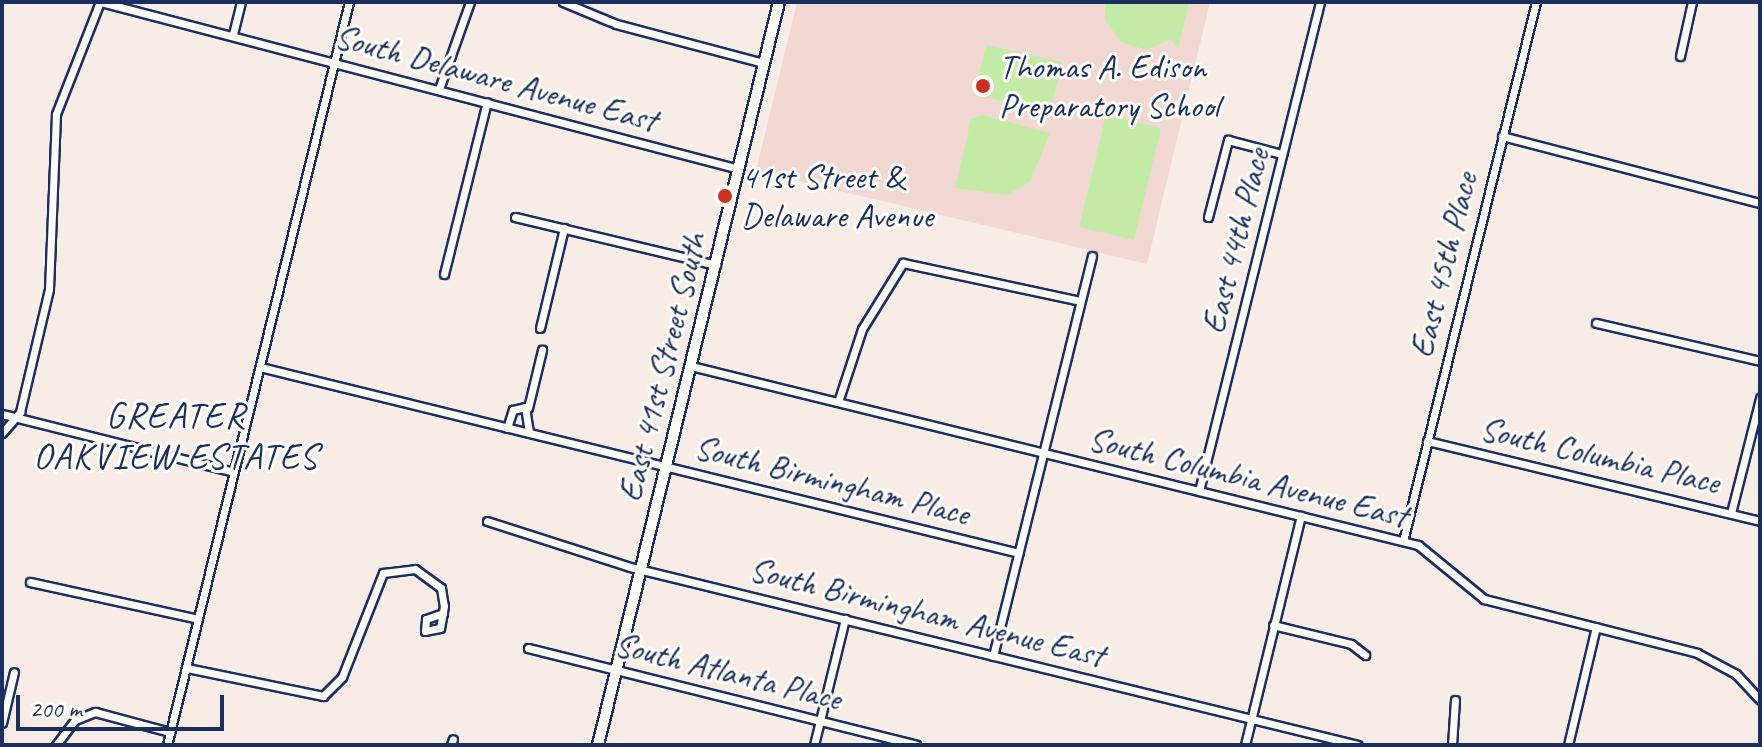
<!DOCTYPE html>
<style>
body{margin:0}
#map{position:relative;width:1762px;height:747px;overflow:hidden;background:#f8ece7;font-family:Caveat,sans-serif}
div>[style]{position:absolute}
.built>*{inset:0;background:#f2d8d3}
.green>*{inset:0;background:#c5eca6}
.roads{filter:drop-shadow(2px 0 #1b2f5e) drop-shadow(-2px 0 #1b2f5e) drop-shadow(0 2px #1b2f5e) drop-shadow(0 -2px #1b2f5e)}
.street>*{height:7px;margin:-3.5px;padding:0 3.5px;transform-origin:3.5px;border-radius:3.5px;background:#fdfcf7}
.secondary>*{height:10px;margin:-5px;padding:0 5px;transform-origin:5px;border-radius:5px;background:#fdfcf7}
.dots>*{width:22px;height:22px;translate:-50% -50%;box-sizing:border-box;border:4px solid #fdfcf7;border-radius:50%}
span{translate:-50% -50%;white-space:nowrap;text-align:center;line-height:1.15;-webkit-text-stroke:6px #fdfcf7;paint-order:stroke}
.poi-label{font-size:34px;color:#1b2f5e}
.left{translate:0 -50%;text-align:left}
.street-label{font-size:34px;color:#1b2f5e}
.neighbourhood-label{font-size:36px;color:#1b2f5e;letter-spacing:2px}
.frame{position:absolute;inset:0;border:4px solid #1b2f5e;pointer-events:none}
.scale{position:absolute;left:16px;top:695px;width:208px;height:36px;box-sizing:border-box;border:4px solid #1b2f5e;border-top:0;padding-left:10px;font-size:24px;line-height:28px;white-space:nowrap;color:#1b2f5e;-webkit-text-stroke:6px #fdfcf7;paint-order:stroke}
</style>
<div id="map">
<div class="built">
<div style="clip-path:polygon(797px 2px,1210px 2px,1147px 264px,756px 171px)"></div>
</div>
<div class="green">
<div style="clip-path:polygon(1105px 2px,1189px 2px,1178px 49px,1171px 39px,1146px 50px,1121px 42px,1105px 20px)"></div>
<div style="clip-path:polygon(986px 45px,1062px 62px,1050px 112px,974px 94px)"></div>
<div style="clip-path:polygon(982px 115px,1050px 133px,1030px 182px,1007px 195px,955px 188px,971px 119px)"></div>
<div style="clip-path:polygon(1106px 115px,1161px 128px,1134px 240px,1079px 227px)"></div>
</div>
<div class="roads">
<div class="street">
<div style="left:101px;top:2px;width:659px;rotate:14.67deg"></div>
<div style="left:563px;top:2px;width:57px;rotate:22.5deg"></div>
<div style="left:616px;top:24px;width:153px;rotate:14.8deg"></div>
<div style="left:233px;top:34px;width:33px;rotate:-76deg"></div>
<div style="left:1680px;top:56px;width:55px;rotate:-77.5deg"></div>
<div style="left:439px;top:89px;width:92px;rotate:-70.4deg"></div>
<div style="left:1502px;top:136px;width:267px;rotate:14.6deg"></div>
<div style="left:515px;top:217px;width:207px;rotate:13.4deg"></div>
<div style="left:1208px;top:217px;width:80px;rotate:-75.4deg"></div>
<div style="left:1228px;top:140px;width:56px;rotate:14.5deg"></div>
<div style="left:444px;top:274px;width:177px;rotate:-76deg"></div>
<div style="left:1596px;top:323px;width:168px;rotate:13deg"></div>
<div style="left:540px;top:328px;width:103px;rotate:-76.5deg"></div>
<div style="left:691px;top:366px;width:749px;rotate:13.83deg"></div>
<div style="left:1418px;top:545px;width:85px;rotate:39.3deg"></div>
<div style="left:1484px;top:599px;width:220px;rotate:14.2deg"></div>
<div style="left:1697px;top:653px;width:44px;rotate:28.3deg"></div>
<div style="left:1736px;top:674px;width:35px;rotate:47deg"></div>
<div style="left:260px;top:367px;width:781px;rotate:13.77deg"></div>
<div style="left:838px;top:402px;width:77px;rotate:-71.8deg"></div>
<div style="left:862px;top:329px;width:78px;rotate:-58.2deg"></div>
<div style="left:903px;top:263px;width:181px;rotate:12.1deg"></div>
<div style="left:528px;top:408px;width:60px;rotate:-76.4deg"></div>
<div style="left:2px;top:414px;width:239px;rotate:14deg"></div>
<div style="left:507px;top:428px;width:19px;rotate:-72deg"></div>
<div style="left:513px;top:410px;width:12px;rotate:-14deg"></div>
<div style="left:525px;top:407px;width:26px;rotate:81deg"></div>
<div style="left:2px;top:433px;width:28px;rotate:-49deg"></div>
<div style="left:20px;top:412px;width:126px;rotate:-76.7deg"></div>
<div style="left:49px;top:289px;width:175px;rotate:-87.7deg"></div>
<div style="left:56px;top:114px;width:120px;rotate:-68.6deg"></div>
<div style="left:1427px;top:441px;width:342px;rotate:13.5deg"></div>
<div style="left:1199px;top:491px;width:504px;rotate:-76.1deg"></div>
<div style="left:1731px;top:513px;width:119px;rotate:-75.8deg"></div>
<div style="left:487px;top:521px;width:150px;rotate:17.8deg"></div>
<div style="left:630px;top:567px;width:749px;rotate:13.74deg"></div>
<div style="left:1403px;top:541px;width:555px;rotate:-76.14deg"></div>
<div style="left:30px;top:582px;width:172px;rotate:12.4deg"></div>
<div style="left:1273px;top:625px;width:80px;rotate:13.7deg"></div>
<div style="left:1351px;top:644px;width:18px;rotate:38deg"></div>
<div style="left:528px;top:648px;width:400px;rotate:14deg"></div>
<div style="left:993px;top:656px;width:412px;rotate:-76.1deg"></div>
<div style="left:187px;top:668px;width:139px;rotate:11.6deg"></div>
<div style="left:323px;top:696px;width:27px;rotate:-45deg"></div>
<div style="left:342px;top:677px;width:112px;rotate:-68.5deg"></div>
<div style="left:383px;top:573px;width:32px;rotate:-7deg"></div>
<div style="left:415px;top:569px;width:32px;rotate:36deg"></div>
<div style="left:441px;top:588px;width:18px;rotate:81deg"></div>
<div style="left:444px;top:606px;width:22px;rotate:100deg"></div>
<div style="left:440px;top:628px;width:15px;rotate:169deg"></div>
<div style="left:425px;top:631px;width:12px;rotate:-85deg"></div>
<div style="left:426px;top:619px;width:18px;rotate:-19deg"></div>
<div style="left:2px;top:723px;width:52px;rotate:-76.8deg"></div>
<div style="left:56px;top:745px;width:31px;rotate:-53deg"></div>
<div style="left:75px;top:720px;width:22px;rotate:-22deg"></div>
<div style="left:95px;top:712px;width:78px;rotate:14.9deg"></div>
<div style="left:167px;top:745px;width:765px;rotate:-76.24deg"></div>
<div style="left:451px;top:745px;width:6px;rotate:-72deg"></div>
<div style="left:814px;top:745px;width:130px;rotate:-76.2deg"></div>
<div style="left:1245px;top:745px;width:236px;rotate:-76.3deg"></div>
<div style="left:1452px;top:745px;width:45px;rotate:-86.2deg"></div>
<div style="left:1568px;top:745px;width:121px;rotate:-76.7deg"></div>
</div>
<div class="secondary">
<div style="left:598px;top:745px;width:765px;rotate:-76.31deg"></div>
</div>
</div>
<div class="dots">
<div style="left:983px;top:86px;background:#c8321e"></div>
<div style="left:725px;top:196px;background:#c8321e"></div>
</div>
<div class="poi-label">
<span class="left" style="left:999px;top:86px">Thomas A. Edison<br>Preparatory School</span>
<span class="left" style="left:741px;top:196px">41st Street &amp;<br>Delaware Avenue</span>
</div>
<div class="street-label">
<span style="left:496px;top:78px;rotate:15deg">South Delaware Avenue East</span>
<span style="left:1235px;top:241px;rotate:-76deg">East 44th Place</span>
<span style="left:1443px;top:265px;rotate:-76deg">East 45th Place</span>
<span style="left:662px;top:367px;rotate:-76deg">East 41st Street South</span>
<span style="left:1600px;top:455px;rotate:13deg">South Columbia Place</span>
<span style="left:1248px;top:477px;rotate:14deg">South Columbia Avenue East</span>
<span style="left:832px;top:480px;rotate:14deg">South Birmingham Place</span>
<span style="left:927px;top:612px;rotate:14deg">South Birmingham Avenue East</span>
<span style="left:728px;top:671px;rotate:14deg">South Atlanta Place</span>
</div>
<div class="neighbourhood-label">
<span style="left:176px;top:436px">GREATER<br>OAKVIEW ESTATES</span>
</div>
<div class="frame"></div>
<div class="scale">200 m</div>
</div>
